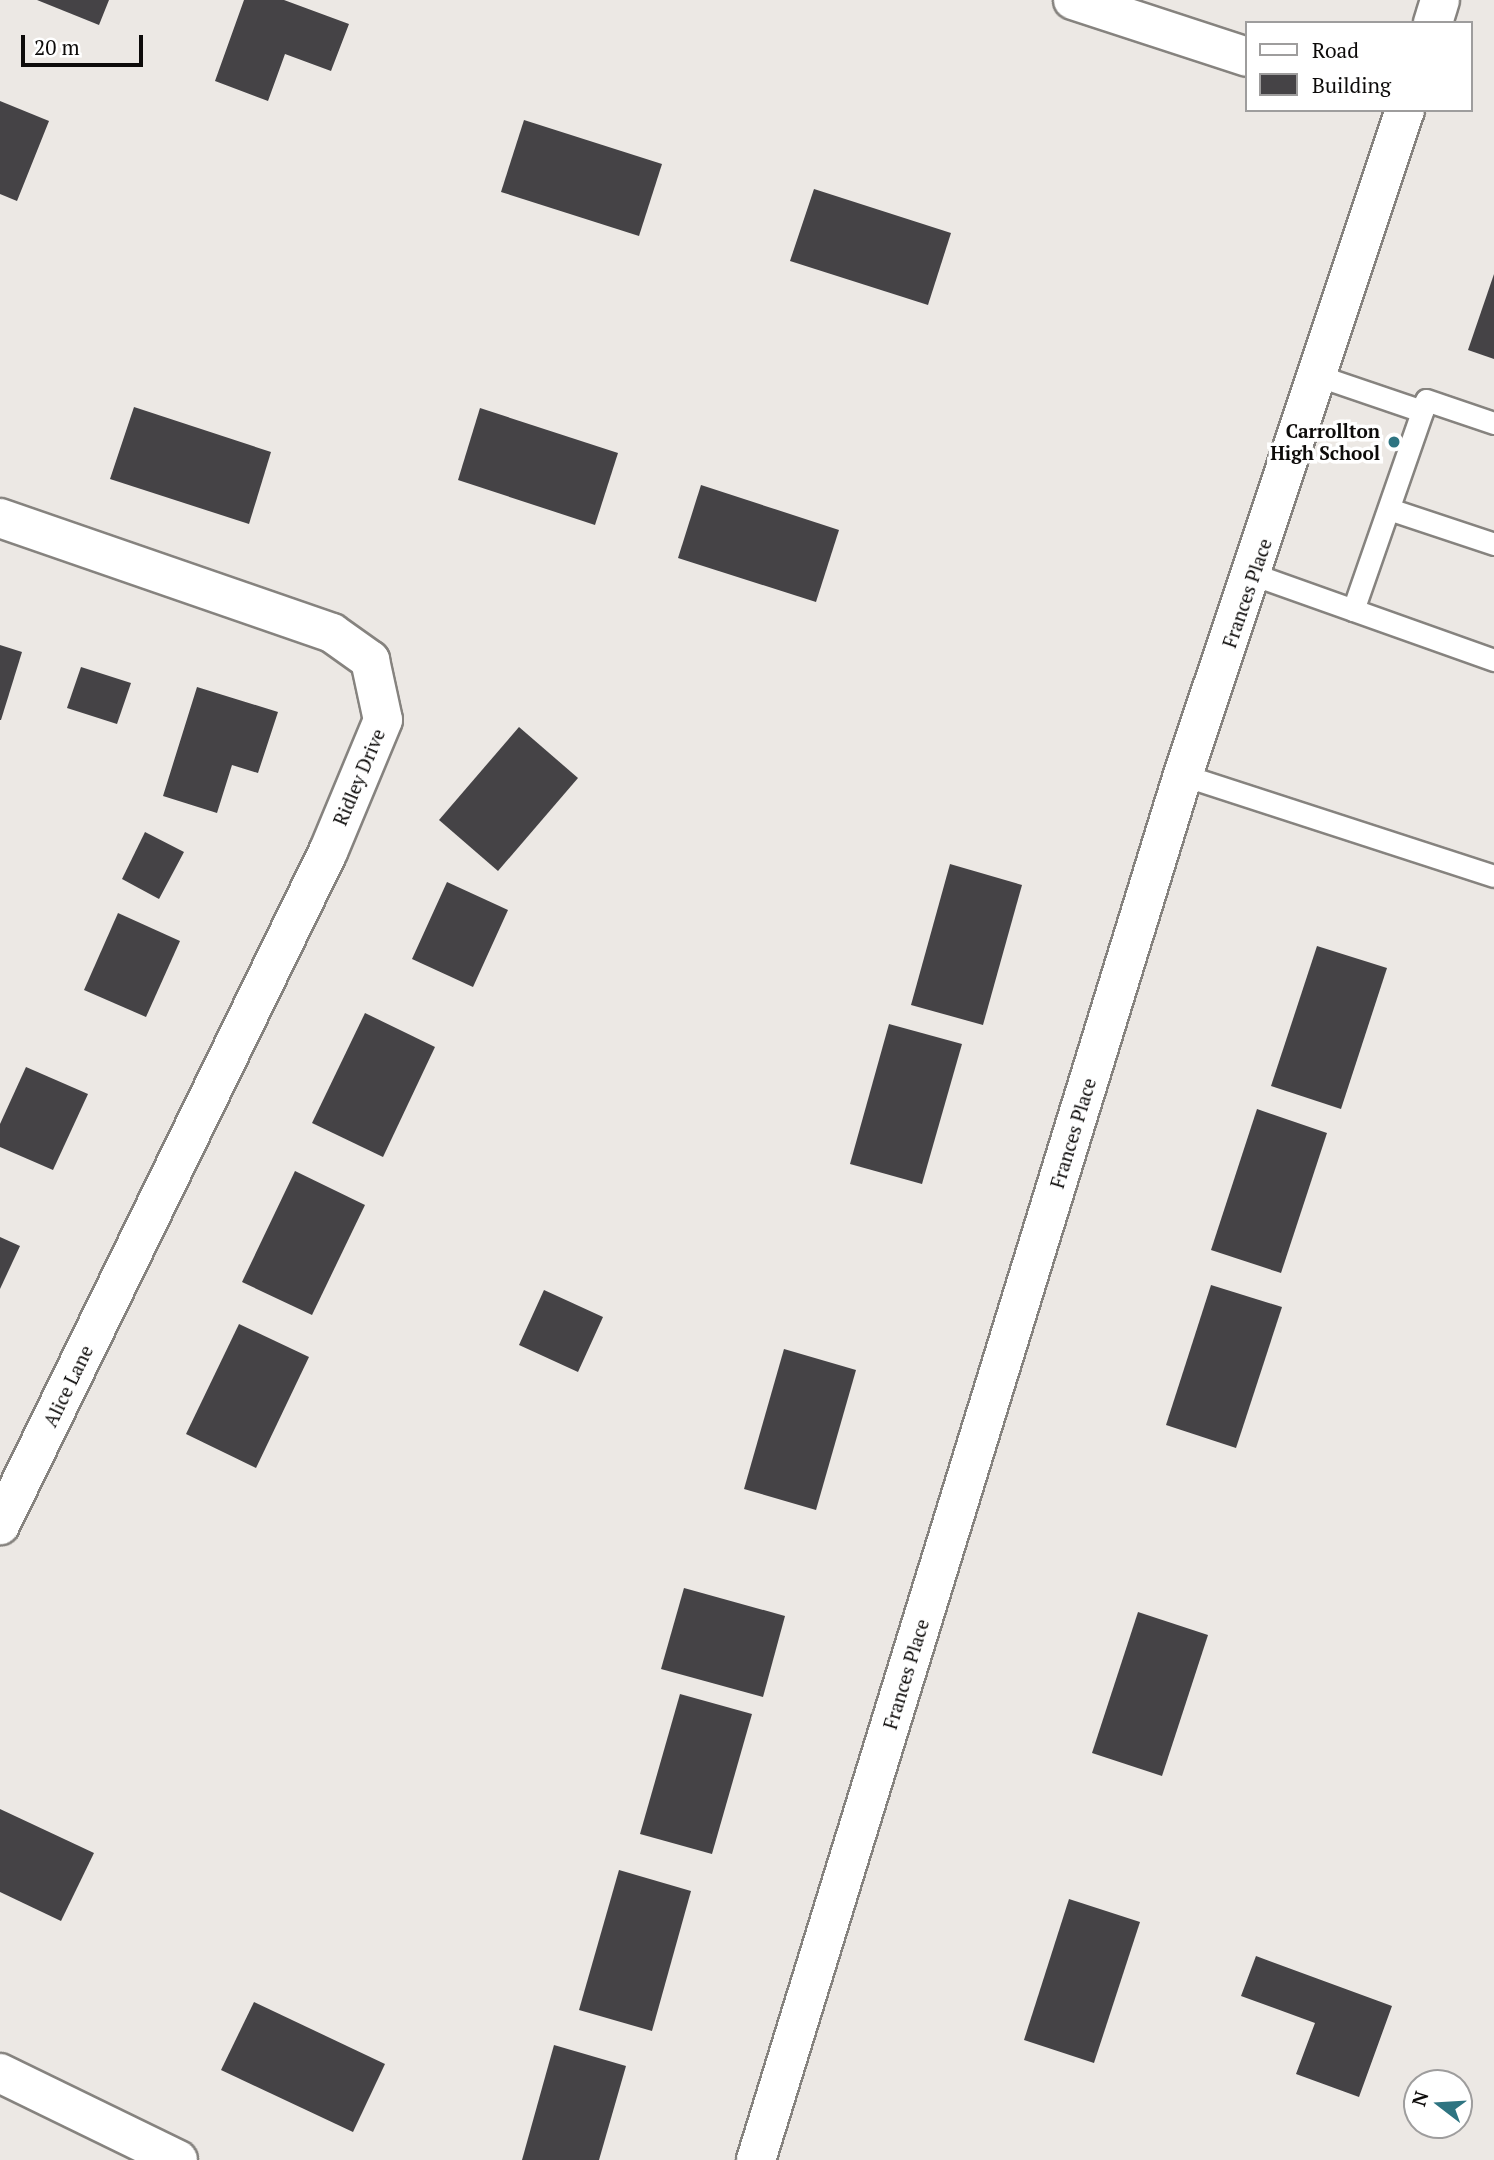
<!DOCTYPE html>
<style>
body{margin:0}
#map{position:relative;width:1494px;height:2160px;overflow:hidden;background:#ece8e4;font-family:"PT Serif",serif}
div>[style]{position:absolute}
.building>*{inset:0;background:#454346}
.roads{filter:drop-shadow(2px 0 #86837f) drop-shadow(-2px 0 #86837f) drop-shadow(0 2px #86837f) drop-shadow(0 -2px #86837f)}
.lane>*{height:21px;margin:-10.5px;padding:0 10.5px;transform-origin:10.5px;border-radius:10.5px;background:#fff}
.street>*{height:38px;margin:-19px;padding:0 19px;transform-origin:19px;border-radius:19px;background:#fff}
.dots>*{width:19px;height:19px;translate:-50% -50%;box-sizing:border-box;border:4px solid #fff;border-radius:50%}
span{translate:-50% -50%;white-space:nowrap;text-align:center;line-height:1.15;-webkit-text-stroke:7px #fff;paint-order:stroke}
.poi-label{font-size:19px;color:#0d0b0a;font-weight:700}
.right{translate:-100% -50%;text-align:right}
.street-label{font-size:19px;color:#0d0b0a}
.legend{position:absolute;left:1245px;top:21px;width:228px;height:91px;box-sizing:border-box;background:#fff;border:2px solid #9e9d9d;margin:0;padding:9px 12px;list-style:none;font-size:21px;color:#0d0b0a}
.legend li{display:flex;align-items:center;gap:14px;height:35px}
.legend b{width:35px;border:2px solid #9e9d9d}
.north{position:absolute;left:1403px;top:2069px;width:70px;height:70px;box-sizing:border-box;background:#fff;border:2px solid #9e9d9d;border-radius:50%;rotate:287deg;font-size:19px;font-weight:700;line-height:28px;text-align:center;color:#0d0b0a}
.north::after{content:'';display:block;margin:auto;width:24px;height:32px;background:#2e7481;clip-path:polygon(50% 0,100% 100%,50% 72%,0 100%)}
.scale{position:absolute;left:21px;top:35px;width:122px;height:32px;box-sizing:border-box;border:4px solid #0d0b0a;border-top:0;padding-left:9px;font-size:21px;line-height:24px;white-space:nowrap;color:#0d0b0a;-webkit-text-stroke:5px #fff;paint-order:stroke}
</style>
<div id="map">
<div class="building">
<div style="clip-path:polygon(37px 0,109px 0,99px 25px)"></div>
<div style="clip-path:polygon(244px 0,284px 0,349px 24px,331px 71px,285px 54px,268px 101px,215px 81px)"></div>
<div style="clip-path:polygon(0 101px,49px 121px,17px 201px,0 194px)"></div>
<div style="clip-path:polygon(524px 120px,662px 164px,639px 236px,501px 192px)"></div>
<div style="clip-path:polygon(814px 189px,951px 233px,928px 305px,790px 261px)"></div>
<div style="clip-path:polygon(1494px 274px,1494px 359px,1468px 350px)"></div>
<div style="clip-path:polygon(134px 407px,271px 452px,249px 524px,110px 479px)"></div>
<div style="clip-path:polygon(480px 408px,618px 453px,595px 525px,458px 480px)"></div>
<div style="clip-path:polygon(701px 485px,839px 530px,816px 602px,678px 558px)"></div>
<div style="clip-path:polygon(0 645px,22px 652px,1px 720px,0 720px)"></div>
<div style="clip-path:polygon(81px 667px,131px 683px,117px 724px,67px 708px)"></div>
<div style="clip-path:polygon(197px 687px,278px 712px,258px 773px,232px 765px,217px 813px,163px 796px)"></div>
<div style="clip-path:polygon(519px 727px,578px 778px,498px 871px,439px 820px)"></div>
<div style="clip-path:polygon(145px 832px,184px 852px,159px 899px,122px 879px)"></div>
<div style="clip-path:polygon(950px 864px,1022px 885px,983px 1025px,911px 1005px)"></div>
<div style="clip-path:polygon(447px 882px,508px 910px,473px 987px,412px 959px)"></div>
<div style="clip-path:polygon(118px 913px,180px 941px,146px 1017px,84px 990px)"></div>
<div style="clip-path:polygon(1317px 946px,1387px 968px,1341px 1109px,1271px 1086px)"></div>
<div style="clip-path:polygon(365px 1013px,435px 1047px,383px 1157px,312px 1123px)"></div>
<div style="clip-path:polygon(889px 1024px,962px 1044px,922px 1184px,850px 1164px)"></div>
<div style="clip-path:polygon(26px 1067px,88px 1094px,53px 1170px,0 1147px,0 1124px)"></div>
<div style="clip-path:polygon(1257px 1109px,1327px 1133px,1281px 1273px,1211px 1250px)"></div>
<div style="clip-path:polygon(295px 1171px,365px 1205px,312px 1315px,242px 1282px)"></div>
<div style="clip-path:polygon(0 1237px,20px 1246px,0 1289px)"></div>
<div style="clip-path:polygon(1211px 1285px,1282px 1307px,1236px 1448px,1166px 1425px)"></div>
<div style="clip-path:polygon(544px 1290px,603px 1317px,578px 1372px,519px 1345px)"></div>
<div style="clip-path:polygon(239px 1324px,309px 1357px,256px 1468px,186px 1434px)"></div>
<div style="clip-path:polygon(784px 1349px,856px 1370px,816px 1510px,744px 1489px)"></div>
<div style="clip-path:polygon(684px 1588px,785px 1616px,763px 1697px,661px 1669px)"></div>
<div style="clip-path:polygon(1138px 1612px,1208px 1635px,1162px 1776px,1092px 1753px)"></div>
<div style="clip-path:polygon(680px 1694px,752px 1714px,712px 1854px,640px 1834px)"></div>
<div style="clip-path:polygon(0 1809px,94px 1853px,61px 1921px,0 1892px)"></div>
<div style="clip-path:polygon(619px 1870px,691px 1891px,652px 2031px,579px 2010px)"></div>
<div style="clip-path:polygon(1069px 1899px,1140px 1922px,1094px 2063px,1024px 2040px)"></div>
<div style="clip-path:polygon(1256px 1956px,1392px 2006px,1359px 2097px,1296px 2074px,1315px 2023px,1241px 1996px)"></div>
<div style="clip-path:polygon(254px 2002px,385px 2064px,353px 2132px,221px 2070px)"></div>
<div style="clip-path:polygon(554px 2045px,626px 2066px,599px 2160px,522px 2160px)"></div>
</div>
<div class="roads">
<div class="lane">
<div style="left:1319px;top:376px;width:109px;rotate:18.8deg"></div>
<div style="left:1389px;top:509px;width:111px;rotate:18.4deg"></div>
<div style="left:1255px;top:575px;width:254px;rotate:19.6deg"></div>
<div style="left:1353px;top:610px;width:222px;rotate:-70.8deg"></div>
<div style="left:1426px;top:400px;width:72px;rotate:18.7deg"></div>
<div style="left:1183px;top:775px;width:327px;rotate:18deg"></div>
</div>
<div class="street">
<div style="left:1073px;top:0;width:183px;rotate:18.1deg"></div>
<div style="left:1433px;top:23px;width:24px;rotate:-73deg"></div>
<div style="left:0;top:518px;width:351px;rotate:19.1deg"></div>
<div style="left:332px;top:633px;width:47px;rotate:35.4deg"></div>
<div style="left:370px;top:660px;width:61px;rotate:77.8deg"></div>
<div style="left:383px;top:720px;width:143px;rotate:112.6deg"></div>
<div style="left:328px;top:852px;width:749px;rotate:115.98deg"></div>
<div style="left:0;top:2073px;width:198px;rotate:26deg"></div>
<div style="left:756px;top:2160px;width:1449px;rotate:-72.87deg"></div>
<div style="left:1183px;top:775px;width:701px;rotate:-71.54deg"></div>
</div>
</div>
<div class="dots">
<div style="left:1394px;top:442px;background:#2e7481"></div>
</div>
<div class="poi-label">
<span class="right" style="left:1380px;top:442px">Carrollton<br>High School</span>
</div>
<div class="street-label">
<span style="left:1247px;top:593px;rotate:-71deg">Frances Place</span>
<span style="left:359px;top:777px;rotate:-67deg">Ridley Drive</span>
<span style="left:1073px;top:1133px;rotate:-73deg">Frances Place</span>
<span style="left:68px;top:1386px;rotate:-64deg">Alice Lane</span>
<span style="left:906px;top:1674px;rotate:-73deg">Frances Place</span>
</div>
<ul class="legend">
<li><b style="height:9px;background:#fff"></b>Road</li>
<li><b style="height:19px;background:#454346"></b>Building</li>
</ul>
<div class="north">N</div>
<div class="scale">20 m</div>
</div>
